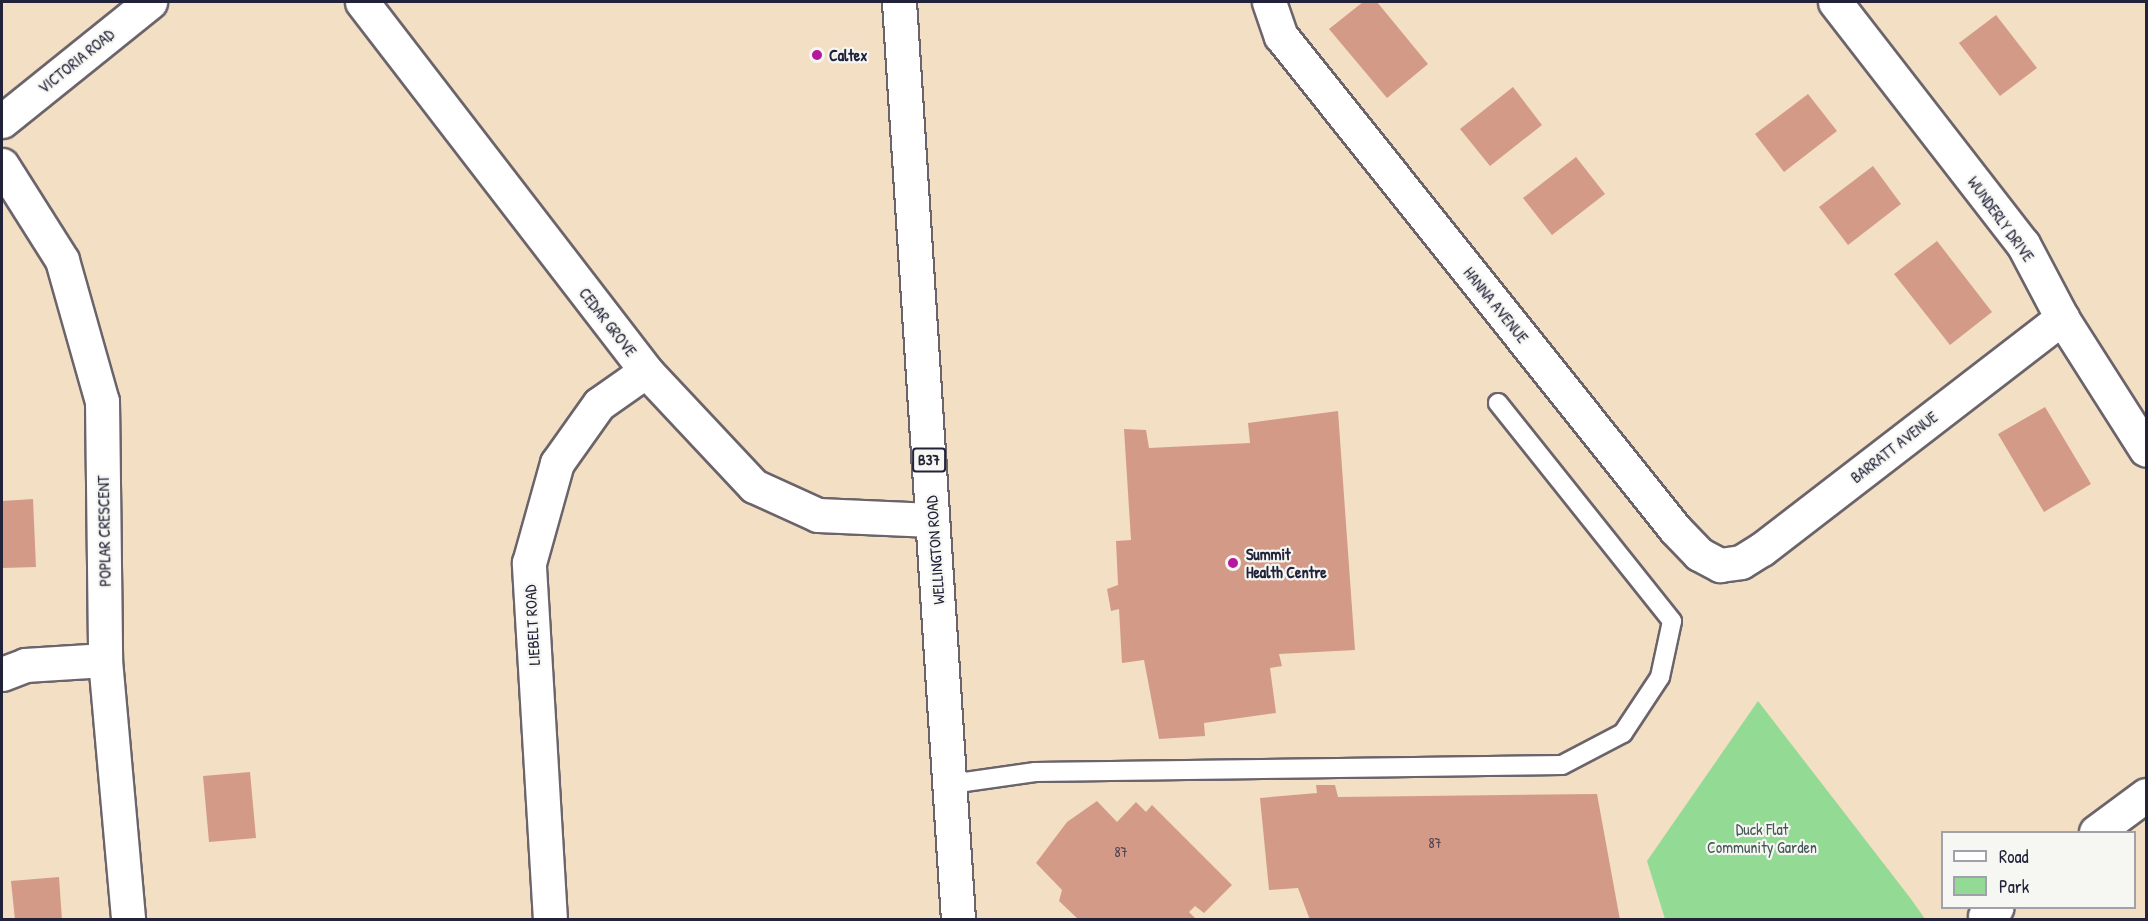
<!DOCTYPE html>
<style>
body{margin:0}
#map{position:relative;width:2148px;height:921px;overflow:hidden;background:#f3dfc4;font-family:"Patrick Hand",sans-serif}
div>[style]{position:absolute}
.green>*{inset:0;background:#93da94}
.building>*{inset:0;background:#d39b87}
.roads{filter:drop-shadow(2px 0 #6b646b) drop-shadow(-2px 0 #6b646b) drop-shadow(0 2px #6b646b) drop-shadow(0 -2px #6b646b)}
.service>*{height:18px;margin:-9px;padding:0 9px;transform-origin:9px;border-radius:9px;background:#fff}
.minor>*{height:33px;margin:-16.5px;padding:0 16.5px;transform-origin:16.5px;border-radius:16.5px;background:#fff}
.primary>*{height:33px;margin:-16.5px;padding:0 16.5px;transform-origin:16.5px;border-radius:16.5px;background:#fff}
.dots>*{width:16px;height:16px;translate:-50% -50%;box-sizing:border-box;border:3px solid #f6f6f2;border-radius:50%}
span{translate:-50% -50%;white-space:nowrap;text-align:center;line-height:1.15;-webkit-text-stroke:4.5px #f6f6f2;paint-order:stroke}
.number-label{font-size:14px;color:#4e404e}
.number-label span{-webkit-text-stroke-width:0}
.shield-label span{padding:2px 4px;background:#f6f6f2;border:2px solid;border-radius:4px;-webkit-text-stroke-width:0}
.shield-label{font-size:15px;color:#22223b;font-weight:700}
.poi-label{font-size:16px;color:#22223b;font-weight:700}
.left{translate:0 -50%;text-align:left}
.street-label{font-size:16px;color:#22223b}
.park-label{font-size:16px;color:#445956}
.frame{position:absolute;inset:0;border:3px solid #22223b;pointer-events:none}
.legend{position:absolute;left:1941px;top:831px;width:195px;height:78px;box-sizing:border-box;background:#f6f6f2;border:2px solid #a1a1a9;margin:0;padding:8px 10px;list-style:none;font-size:18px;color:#22223b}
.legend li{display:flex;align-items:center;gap:12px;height:30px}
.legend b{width:30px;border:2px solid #a1a1a9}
</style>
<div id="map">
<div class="green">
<div style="clip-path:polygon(1758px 701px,1911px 899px,1925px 919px,1665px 919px,1647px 861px)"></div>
</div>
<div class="building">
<div style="clip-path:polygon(1363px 2px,1377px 2px,1428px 64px,1387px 98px,1329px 29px)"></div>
<div style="clip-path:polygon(1996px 15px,2037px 68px,2000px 96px,1959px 43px)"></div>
<div style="clip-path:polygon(1513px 87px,1542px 125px,1490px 166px,1460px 129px)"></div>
<div style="clip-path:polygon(1808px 94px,1837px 131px,1784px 172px,1755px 134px)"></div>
<div style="clip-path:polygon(1576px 157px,1605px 194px,1552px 235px,1523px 198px)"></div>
<div style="clip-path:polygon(1873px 166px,1901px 204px,1848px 245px,1819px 207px)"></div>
<div style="clip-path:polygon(1937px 241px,1992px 312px,1950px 345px,1894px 274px)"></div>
<div style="clip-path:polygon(2045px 407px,2091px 484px,2044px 512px,1998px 434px)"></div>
<div style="clip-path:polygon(1338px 411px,1355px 650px,1279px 654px,1282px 666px,1270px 668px,1276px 713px,1204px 723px,1205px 736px,1159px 739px,1144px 660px,1122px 663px,1119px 609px,1111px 611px,1107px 589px,1118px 585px,1116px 541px,1131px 540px,1124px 429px,1146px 430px,1149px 448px,1250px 443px,1248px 423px)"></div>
<div style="clip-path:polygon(33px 499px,36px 567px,2px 568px,2px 501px)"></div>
<div style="clip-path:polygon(250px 772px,256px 838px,209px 842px,203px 776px)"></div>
<div style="clip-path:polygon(1316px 785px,1335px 785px,1338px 797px,1597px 794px,1620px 920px,1310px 920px,1298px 888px,1269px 890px,1260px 798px,1317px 793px)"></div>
<div style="clip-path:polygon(1097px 801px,1117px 822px,1136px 802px,1146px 812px,1152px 805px,1232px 885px,1204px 913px,1195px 906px,1189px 912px,1197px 920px,1079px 920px,1059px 901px,1062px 890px,1036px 863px,1067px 822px)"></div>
<div style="clip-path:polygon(59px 877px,62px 920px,15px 920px,11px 881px)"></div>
</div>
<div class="roads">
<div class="service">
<div style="left:951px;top:784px;width:85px;rotate:-8.1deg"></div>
<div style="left:1035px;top:772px;width:527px;rotate:-0.76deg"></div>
<div style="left:1562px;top:765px;width:69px;rotate:-27.7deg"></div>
<div style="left:1623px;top:733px;width:67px;rotate:-56.5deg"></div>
<div style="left:1660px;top:677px;width:57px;rotate:-77.9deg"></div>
<div style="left:1672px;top:621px;width:279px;rotate:-128.6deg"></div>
</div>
<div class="minor">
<div style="left:362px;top:2px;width:466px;rotate:52.4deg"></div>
<div style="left:646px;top:371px;width:158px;rotate:46.8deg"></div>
<div style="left:754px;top:486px;width:70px;rotate:24.4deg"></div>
<div style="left:818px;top:515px;width:114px;rotate:2.5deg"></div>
<div style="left:1269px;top:2px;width:36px;rotate:71deg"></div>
<div style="left:1281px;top:36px;width:631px;rotate:51.37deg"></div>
<div style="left:1675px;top:529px;width:35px;rotate:46deg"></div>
<div style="left:1699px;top:554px;width:24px;rotate:28deg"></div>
<div style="left:1720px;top:565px;width:21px;rotate:-8deg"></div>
<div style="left:1741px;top:562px;width:25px;rotate:-32deg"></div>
<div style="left:1762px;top:549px;width:379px;rotate:-37.6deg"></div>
<div style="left:1835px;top:2px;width:306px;rotate:52.2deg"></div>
<div style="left:2023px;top:244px;width:84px;rotate:62.2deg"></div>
<div style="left:2062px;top:318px;width:156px;rotate:57.5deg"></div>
<div style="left:2px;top:121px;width:190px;rotate:-38.8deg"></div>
<div style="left:2px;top:165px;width:112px;rotate:57.7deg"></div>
<div style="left:62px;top:260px;width:147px;rotate:74.2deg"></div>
<div style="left:102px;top:401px;width:259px;rotate:89.3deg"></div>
<div style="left:105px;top:660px;width:261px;rotate:84.9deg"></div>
<div style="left:2px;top:674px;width:25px;rotate:-21deg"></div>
<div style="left:25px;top:665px;width:80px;rotate:-3.6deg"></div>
<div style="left:2096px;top:832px;width:62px;rotate:-36.5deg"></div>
<div style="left:1985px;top:916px;width:14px;rotate:-36deg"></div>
<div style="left:550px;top:920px;width:358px;rotate:-93.4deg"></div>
<div style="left:529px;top:563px;width:104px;rotate:-74.4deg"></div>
<div style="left:557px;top:463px;width:72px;rotate:-54.6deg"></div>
<div style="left:599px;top:404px;width:57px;rotate:-35.1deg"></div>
</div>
<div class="primary">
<div style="left:899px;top:2px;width:920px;rotate:86.32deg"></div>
</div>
</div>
<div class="dots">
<div style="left:817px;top:55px;background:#b5179e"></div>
<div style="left:1233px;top:563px;background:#b5179e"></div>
</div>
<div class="number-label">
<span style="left:1435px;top:843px">87</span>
<span style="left:1121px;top:852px">87</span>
</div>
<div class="shield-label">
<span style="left:929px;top:460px">B37</span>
</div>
<div class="poi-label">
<span class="left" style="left:829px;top:55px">Caltex</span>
<span class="left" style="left:1246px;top:563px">Summit<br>Health Centre</span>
</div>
<div class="street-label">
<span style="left:76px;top:61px;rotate:-39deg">VICTORIA ROAD</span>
<span style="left:2001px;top:219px;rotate:54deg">WUNDERLY DRIVE</span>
<span style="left:1496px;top:305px;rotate:51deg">HANNA AVENUE</span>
<span style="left:608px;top:322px;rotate:52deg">CEDAR GROVE</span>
<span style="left:1894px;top:447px;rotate:-38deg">BARRATT AVENUE</span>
<span style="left:104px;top:531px;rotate:-91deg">POPLAR CRESCENT</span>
<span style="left:935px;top:550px;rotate:-94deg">WELLINGTON ROAD</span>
<span style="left:532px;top:625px;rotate:-93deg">LIEBELT ROAD</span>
</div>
<div class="park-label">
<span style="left:1762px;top:838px">Duck Flat<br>Community Garden</span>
</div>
<div class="frame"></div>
<ul class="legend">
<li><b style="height:8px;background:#fff"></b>Road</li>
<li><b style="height:16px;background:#93da94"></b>Park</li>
</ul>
</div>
